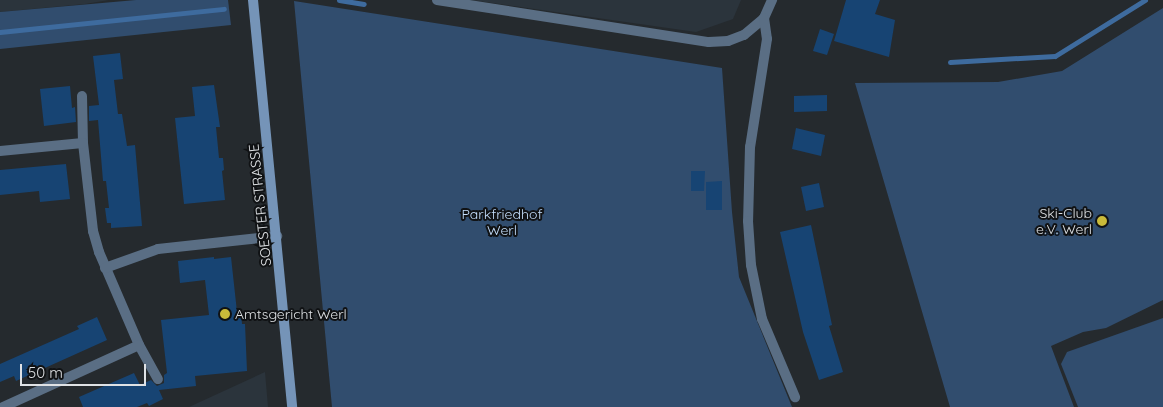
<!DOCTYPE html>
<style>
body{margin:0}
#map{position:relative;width:1163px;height:407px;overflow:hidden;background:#252a2e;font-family:Quicksand,sans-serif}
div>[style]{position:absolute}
.built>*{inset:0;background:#2b343c}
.green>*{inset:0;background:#314d6e}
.stream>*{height:5px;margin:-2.5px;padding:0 2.5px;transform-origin:2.5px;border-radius:2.5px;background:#3e6b9e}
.building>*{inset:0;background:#174473}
.minor>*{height:10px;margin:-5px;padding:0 5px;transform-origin:5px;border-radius:5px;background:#5a6e84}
.secondary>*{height:10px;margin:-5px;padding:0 5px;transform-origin:5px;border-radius:5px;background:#7594b8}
.dots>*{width:14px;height:14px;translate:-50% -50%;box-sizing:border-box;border:2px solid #101214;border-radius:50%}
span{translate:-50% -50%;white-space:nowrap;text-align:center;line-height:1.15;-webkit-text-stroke:4px #101214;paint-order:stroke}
.street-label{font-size:14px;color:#dfe2e5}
.poi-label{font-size:14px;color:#dfe2e5}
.right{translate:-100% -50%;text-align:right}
.left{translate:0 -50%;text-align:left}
.park-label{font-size:14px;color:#c5dffd}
.scale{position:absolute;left:20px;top:364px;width:126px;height:22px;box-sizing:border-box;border:2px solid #dfe2e5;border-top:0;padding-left:6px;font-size:15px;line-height:18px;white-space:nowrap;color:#dfe2e5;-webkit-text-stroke:4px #101214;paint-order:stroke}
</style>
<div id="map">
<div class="built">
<div style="clip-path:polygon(0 0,109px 0,85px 4px,0 12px)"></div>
<div style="clip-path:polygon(471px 0,741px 0,733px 19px,696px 32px)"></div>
<div style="clip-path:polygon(265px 372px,268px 407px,189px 407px)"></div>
</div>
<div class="green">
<div style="clip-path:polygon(136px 0,228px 0,231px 25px,0 49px,0 12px)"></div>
<div style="clip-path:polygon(294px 1px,722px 68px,732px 212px,739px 277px,792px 407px,332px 407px)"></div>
<div style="clip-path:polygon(1163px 8px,1163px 300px,1106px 328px,1083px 332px,1051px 346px,1074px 407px,950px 407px,855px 83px,998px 82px,1062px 71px)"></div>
<div style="clip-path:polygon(1163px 318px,1163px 407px,1078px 407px,1061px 364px,1067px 352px)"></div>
</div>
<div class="stream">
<div style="left:339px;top:0;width:25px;rotate:9deg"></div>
<div style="left:0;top:32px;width:225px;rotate:-5.9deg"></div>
<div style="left:950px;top:62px;width:105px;rotate:-3.3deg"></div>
<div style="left:1055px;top:56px;width:106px;rotate:-31.9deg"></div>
</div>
<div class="building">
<div style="clip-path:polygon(846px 0,880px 0,875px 14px,895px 20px,889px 57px,834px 41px)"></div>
<div style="clip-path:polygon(820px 29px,834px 34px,827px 55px,813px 51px)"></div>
<div style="clip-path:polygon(120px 53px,123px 79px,114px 80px,118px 114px,122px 114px,127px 146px,135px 145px,142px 226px,111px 228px,111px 223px,107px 223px,105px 208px,109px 208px,106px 181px,103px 181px,98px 120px,89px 121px,89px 106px,99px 105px,93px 56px)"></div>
<div style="clip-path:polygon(214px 85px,220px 127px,216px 127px,219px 158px,223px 158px,224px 170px,222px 171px,225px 200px,184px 204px,175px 118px,195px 116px,192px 87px)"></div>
<div style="clip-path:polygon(70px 86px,72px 108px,75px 107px,76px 122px,44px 126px,40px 89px)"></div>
<div style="clip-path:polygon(827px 95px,827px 111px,794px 112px,794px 96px)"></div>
<div style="clip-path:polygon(796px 128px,825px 135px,821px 156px,792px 149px)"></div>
<div style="clip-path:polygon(66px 164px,70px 199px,40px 202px,39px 191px,0 195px,0 170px)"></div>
<div style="clip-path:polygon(691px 171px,705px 171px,704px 191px,691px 191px)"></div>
<div style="clip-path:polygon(722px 181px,722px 210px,706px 210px,706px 182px)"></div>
<div style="clip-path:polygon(819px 183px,824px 207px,806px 211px,801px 187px)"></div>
<div style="clip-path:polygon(811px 225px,832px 325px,829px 326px,843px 372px,819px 380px,803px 332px,780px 232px)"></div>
<div style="clip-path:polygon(214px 257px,214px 259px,231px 257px,237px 312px,241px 312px,242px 324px,245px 324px,247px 371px,195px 376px,196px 386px,159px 390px,163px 399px,149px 406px,147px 403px,137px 407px,83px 407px,79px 397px,134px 373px,140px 385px,151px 380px,157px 386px,164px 383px,164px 375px,167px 373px,161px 320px,209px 315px,205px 280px,180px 283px,178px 261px)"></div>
<div style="clip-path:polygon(97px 317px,107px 340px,16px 381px,14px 376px,0 382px,0 364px,79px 329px,77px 326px)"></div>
</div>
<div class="minor">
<div style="left:437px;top:0;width:275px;rotate:8.8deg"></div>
<div style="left:709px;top:42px;width:19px;rotate:-3deg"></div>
<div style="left:728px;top:41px;width:17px;rotate:-21deg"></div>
<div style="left:744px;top:35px;width:26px;rotate:-40deg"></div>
<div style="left:764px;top:18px;width:20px;rotate:-66deg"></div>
<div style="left:764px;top:18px;width:21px;rotate:82deg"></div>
<div style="left:767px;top:39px;width:109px;rotate:98.9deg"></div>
<div style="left:750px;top:147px;width:74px;rotate:91.5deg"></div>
<div style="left:748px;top:221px;width:44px;rotate:86.1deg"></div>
<div style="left:751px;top:265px;width:55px;rotate:78.5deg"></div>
<div style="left:762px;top:319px;width:85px;rotate:67.1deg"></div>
<div style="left:82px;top:96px;width:47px;rotate:88.8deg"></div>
<div style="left:83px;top:143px;width:89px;rotate:83.5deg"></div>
<div style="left:93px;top:231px;width:22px;rotate:74deg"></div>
<div style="left:99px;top:252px;width:101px;rotate:66.7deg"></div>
<div style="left:139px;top:345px;width:39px;rotate:61deg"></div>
<div style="left:0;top:151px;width:83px;rotate:-5.5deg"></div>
<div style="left:105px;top:268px;width:56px;rotate:-19.7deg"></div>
<div style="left:158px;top:249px;width:120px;rotate:-6.2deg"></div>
<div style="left:3px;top:407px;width:149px;rotate:-24.5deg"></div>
</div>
<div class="secondary">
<div style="left:253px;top:0;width:409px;rotate:84.5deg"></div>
</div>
<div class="dots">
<div style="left:1102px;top:221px;background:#c9ba3a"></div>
<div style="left:225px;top:314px;background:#c9ba3a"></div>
</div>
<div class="street-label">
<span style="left:260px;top:205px;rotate:-96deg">SOESTER STRASSE</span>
</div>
<div class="poi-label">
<span class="right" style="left:1092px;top:221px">Ski-Club<br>e.V. Werl</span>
<span class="left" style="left:235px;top:314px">Amtsgericht Werl</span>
</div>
<div class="park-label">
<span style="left:502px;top:222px">Parkfriedhof<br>Werl</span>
</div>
<div class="scale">50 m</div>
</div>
